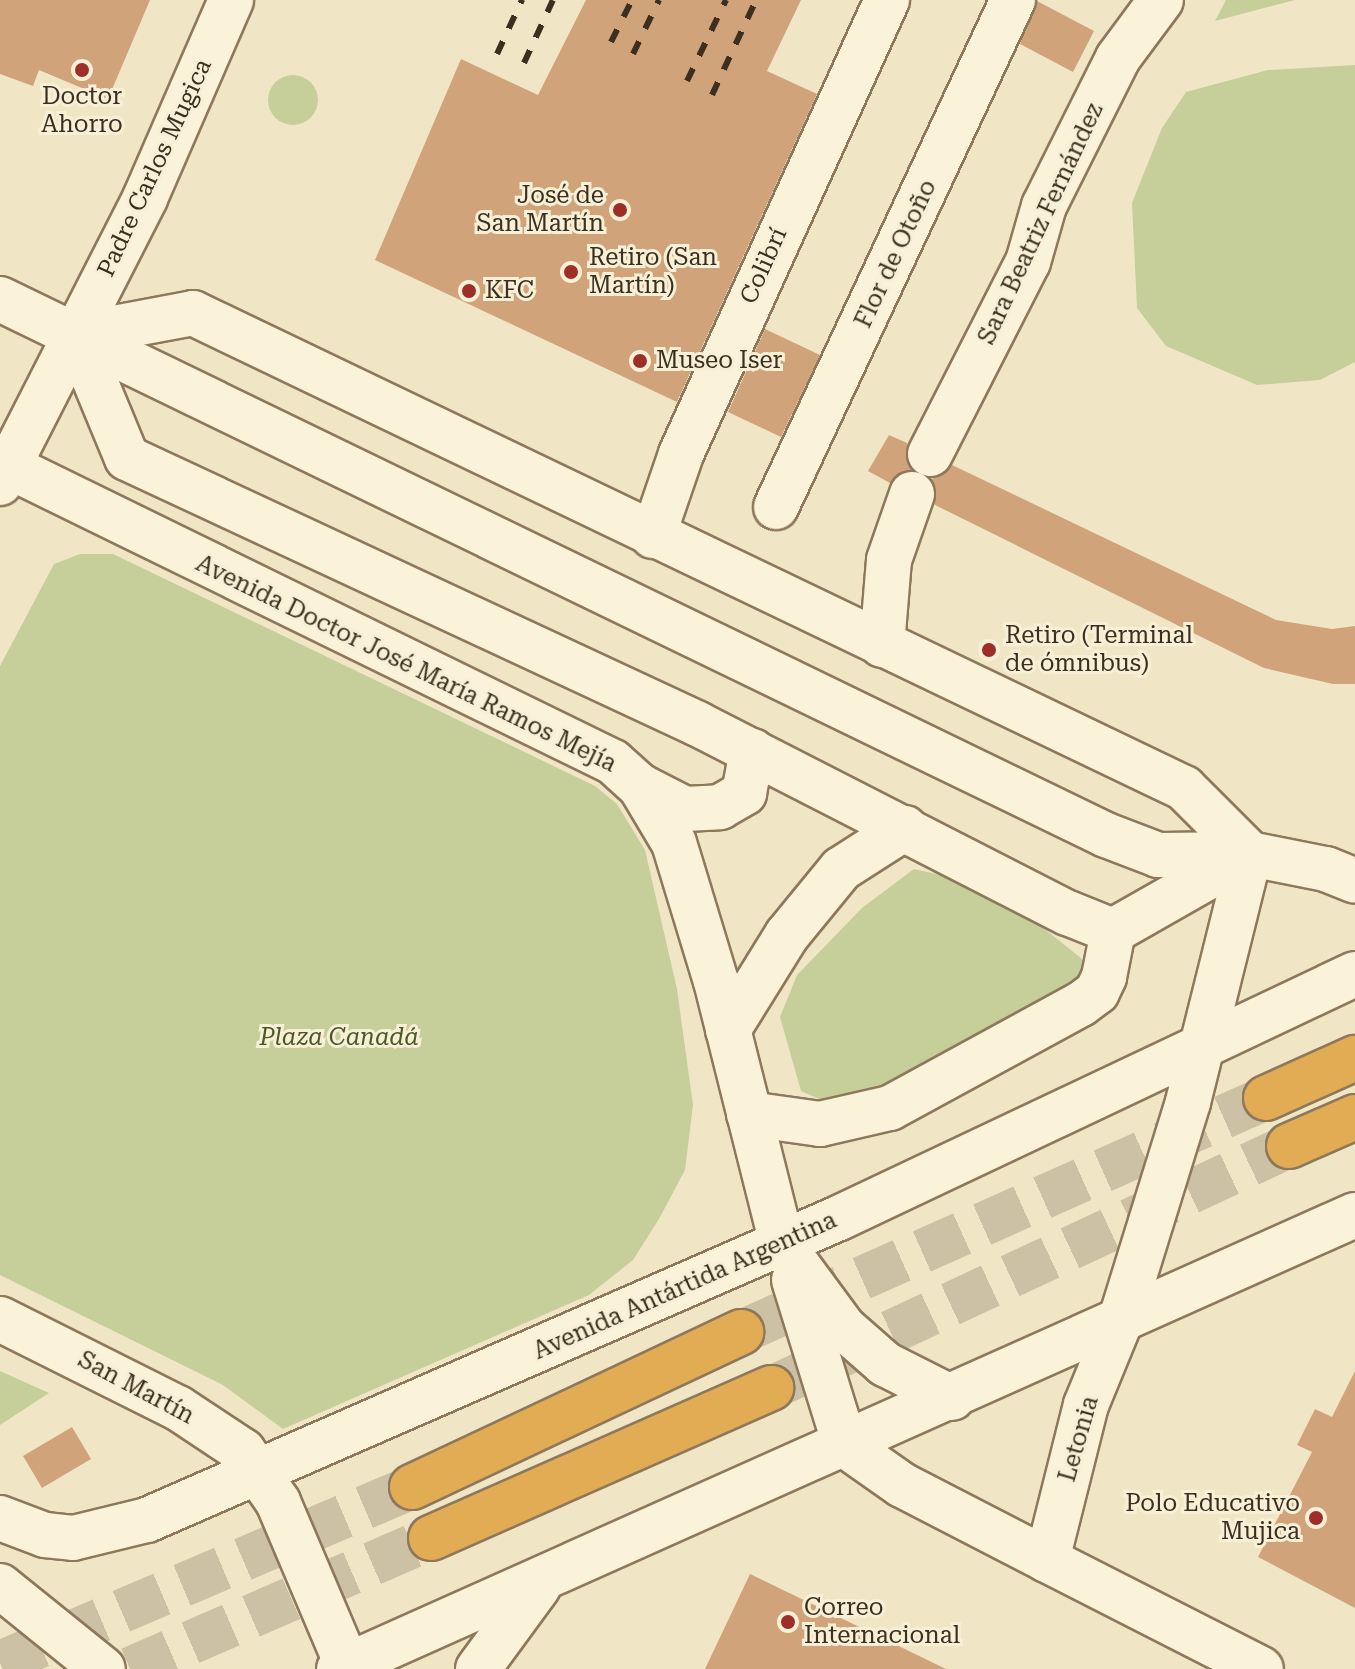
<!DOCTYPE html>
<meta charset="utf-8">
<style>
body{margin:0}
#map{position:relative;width:1355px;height:1669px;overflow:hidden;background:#f0e6c6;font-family:"Roboto Serif",serif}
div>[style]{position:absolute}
.green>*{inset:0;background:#c6cf99}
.round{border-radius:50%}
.building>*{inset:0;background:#d0a37b}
.highway-tunnel>*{height:44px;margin-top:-22px;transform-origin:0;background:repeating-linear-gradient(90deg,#ccc1a5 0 44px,transparent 0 66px)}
.roads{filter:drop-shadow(2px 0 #8d785b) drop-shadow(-2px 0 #8d785b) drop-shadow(0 2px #8d785b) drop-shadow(0 -2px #8d785b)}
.street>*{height:44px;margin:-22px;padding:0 22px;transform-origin:22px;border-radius:22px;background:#faf3da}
.secondary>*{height:44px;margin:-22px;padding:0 22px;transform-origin:22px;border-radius:22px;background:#faf3da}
.highway>*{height:44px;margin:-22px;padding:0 22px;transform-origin:22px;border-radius:22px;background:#e2ac55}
.rail>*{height:6px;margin-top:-3px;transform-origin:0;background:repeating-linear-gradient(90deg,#3c2f1f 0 14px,transparent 0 28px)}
.dots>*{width:22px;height:22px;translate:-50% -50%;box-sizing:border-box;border:4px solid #f7f0d6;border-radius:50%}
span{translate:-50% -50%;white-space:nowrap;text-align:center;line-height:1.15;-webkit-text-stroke:6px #f7f0d6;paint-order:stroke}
.poi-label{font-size:24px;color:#3c2f1f}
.right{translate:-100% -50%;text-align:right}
.left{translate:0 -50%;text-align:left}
.street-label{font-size:24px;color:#3c2f1f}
.park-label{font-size:24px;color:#495a25;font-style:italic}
</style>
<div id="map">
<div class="green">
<div style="clip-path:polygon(1226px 0,1295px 0,1215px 21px)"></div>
<div style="clip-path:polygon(1355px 65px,1355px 362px,1320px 380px,1257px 385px,1166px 346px,1137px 308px,1132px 203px,1162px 128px,1186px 92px,1268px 70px)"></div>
<div class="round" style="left:268px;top:75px;width:50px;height:50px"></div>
<div style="clip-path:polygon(80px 554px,113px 554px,595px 786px,617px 804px,645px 850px,677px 989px,693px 1105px,685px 1170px,659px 1219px,633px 1260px,589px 1295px,283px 1429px,223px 1385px,0 1275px,0 666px,54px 564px)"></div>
<div style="clip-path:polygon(914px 869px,990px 886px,1081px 958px,1087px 970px,1084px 983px,869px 1093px,828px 1103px,801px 1091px,780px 1017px,797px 975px,862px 908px)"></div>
<div style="clip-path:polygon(0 1371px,49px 1393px,0 1425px)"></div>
</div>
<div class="building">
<div style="clip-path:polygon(0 0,150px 0,108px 99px,39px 70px,33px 86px,0 74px)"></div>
<div style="clip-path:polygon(586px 0,801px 0,767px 71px,817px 94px,677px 402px,375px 260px,461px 59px,538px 95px)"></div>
<div style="clip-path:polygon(1037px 1px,1094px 31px,1073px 72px,1020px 44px)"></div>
<div style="clip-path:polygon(765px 329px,820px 355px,781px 437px,728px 412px)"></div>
<div style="clip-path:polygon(889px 435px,907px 443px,911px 470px,890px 483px,868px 471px)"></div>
<div style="clip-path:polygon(952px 465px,1276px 620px,1332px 629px,1355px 626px,1355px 684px,1333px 684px,1264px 668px,935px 505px,932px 479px)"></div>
<div style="clip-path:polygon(1355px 1371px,1355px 1608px,1258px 1557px,1312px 1452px,1297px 1445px,1315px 1409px,1332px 1417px)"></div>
<div style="clip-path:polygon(72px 1427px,91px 1459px,42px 1488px,23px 1456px)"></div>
<div style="clip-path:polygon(750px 1574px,946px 1669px,705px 1669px)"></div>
</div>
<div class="highway-tunnel">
<div style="left:741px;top:1332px;width:575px;rotate:-24.02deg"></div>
<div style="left:771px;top:1388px;width:572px;rotate:-25.04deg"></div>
<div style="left:0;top:1663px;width:448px;rotate:-23.1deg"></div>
<div style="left:130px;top:1669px;width:328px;rotate:-23.5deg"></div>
</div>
<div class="roads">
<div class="street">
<div style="left:930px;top:454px;width:216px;rotate:-63deg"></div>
<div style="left:1028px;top:262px;width:58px;rotate:-74.1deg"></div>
<div style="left:1044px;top:206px;width:165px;rotate:-63.4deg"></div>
<div style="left:1118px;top:58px;width:72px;rotate:-53.4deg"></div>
<div style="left:776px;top:507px;width:560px;rotate:-64.95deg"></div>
<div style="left:653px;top:536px;width:87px;rotate:-71.1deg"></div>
<div style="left:681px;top:454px;width:499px;rotate:-65.6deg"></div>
<div style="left:882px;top:645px;width:85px;rotate:-85.3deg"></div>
<div style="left:889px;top:560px;width:70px;rotate:-70.8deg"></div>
<div style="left:845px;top:1445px;width:70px;rotate:35.1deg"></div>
<div style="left:902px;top:1485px;width:163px;rotate:27.3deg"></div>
<div style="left:1047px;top:1560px;width:160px;rotate:-75.9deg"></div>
<div style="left:1086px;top:1405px;width:90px;rotate:-67.7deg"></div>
<div style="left:1047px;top:1560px;width:240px;rotate:27deg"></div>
</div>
<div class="secondary">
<div style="left:0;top:299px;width:1229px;rotate:25.86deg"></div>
<div style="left:1106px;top:835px;width:56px;rotate:21deg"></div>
<div style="left:1158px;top:855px;width:92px;rotate:-0.6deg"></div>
<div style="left:1250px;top:854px;width:77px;rotate:11.2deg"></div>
<div style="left:1326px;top:869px;width:31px;rotate:22deg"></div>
<div style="left:76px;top:335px;width:133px;rotate:67.5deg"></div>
<div style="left:127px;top:458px;width:630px;rotate:24.98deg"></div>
<div style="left:698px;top:724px;width:415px;rotate:27.1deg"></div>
<div style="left:1068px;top:913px;width:48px;rotate:21.8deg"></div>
<div style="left:1113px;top:931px;width:154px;rotate:-29.6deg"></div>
<div style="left:76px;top:335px;width:119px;rotate:-10.6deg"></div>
<div style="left:193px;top:313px;width:1099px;rotate:25.61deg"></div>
<div style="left:1184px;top:788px;width:93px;rotate:45deg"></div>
<div style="left:0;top:462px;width:682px;rotate:26.08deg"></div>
<div style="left:613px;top:762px;width:36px;rotate:42deg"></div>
<div style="left:640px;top:786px;width:66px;rotate:59.2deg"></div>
<div style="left:674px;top:843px;width:144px;rotate:73.1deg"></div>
<div style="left:716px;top:981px;width:271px;rotate:75.9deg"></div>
<div style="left:782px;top:1244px;width:104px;rotate:53.6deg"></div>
<div style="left:844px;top:1328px;width:55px;rotate:41.3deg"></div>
<div style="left:885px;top:1364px;width:75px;rotate:26.9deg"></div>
<div style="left:0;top:483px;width:320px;rotate:-63deg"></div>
<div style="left:145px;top:198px;width:216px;rotate:-66.5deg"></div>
<div style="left:640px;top:786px;width:51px;rotate:27.1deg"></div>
<div style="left:685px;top:809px;width:35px;rotate:-3deg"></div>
<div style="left:720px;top:807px;width:28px;rotate:-30deg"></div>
<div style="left:744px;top:793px;width:43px;rotate:-79.2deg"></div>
<div style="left:728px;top:1030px;width:112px;rotate:-58.2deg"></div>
<div style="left:787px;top:935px;width:85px;rotate:-50.7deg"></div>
<div style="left:841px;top:869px;width:76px;rotate:-32.6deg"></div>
<div style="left:749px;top:1114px;width:72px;rotate:8deg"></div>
<div style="left:820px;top:1124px;width:72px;rotate:-12.9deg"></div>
<div style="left:890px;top:1108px;width:217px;rotate:-28.6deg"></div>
<div style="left:1081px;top:1004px;width:20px;rotate:-37deg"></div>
<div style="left:1097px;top:992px;width:17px;rotate:-65deg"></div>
<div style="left:1104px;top:977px;width:47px;rotate:-78.9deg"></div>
<div style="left:794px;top:1280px;width:173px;rotate:72.8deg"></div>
<div style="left:0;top:1319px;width:199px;rotate:26.6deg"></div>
<div style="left:178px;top:1408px;width:78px;rotate:33.5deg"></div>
<div style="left:243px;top:1451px;width:62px;rotate:55.5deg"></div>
<div style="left:278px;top:1502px;width:181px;rotate:67deg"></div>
<div style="left:1120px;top:1322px;width:230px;rotate:-72.8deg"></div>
<div style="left:1188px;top:1102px;width:256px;rotate:-76deg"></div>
<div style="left:0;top:1518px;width:48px;rotate:20.7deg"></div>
<div style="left:45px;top:1535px;width:28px;rotate:6deg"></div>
<div style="left:73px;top:1538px;width:76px;rotate:-13.7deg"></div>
<div style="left:147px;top:1520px;width:755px;rotate:-23.58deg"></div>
<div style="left:839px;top:1218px;width:571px;rotate:-25.31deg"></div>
<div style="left:0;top:1586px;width:132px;rotate:38.9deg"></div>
<div style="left:339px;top:1669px;width:1113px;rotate:-24.08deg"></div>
<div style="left:478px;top:1669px;width:102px;rotate:-53.8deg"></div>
</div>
<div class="highway">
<div style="left:1266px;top:1098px;width:98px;rotate:-24.2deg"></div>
<div style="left:1289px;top:1146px;width:72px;rotate:-23.7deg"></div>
<div style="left:412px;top:1487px;width:364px;rotate:-25.2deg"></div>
<div style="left:431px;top:1538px;width:372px;rotate:-23.8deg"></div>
</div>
</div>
<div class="rail">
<div style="left:611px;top:42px;width:47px;rotate:-63.4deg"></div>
<div style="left:497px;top:54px;width:60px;rotate:-65.2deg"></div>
<div style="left:633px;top:54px;width:60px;rotate:-64.3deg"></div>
<div style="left:524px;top:63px;width:69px;rotate:-65.3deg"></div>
<div style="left:687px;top:81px;width:90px;rotate:-64.3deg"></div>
<div style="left:712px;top:95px;width:105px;rotate:-65.1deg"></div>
</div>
<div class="dots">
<div style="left:82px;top:70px;background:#9e2e28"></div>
<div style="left:620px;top:210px;background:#9e2e28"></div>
<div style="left:571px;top:272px;background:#9e2e28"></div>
<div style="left:469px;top:291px;background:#9e2e28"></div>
<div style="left:640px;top:361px;background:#9e2e28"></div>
<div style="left:989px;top:650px;background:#9e2e28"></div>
<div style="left:1316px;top:1518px;background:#9e2e28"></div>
<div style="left:788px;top:1622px;background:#9e2e28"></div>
</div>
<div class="poi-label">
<span style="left:82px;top:111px">Doctor<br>Ahorro</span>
<span class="right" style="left:604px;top:210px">José de<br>San Martín</span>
<span class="left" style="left:589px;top:272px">Retiro (San<br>Martín)</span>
<span class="left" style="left:485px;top:291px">KFC</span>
<span class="left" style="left:656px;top:361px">Museo Iser</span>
<span class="left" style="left:1005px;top:650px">Retiro (Terminal<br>de ómnibus)</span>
<span class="right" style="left:1300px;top:1518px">Polo Educativo<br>Mujica</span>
<span class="left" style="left:804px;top:1622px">Correo<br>Internacional</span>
</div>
<div class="street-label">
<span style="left:155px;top:168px;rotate:-65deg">Padre Carlos Mugica</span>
<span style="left:1041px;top:224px;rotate:-65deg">Sara Beatriz Fernández</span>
<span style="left:896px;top:254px;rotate:-65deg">Flor de Otoño</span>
<span style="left:764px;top:266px;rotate:-66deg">Colibrí</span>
<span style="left:406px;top:664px;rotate:26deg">Avenida Doctor José María Ramos Mejía</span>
<span style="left:685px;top:1286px;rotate:-24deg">Avenida Antártida Argentina</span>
<span style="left:136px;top:1388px;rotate:28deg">San Martín</span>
<span style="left:1079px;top:1439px;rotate:-74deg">Letonia</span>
</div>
<div class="park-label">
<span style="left:339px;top:1038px">Plaza Canadá</span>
</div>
</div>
